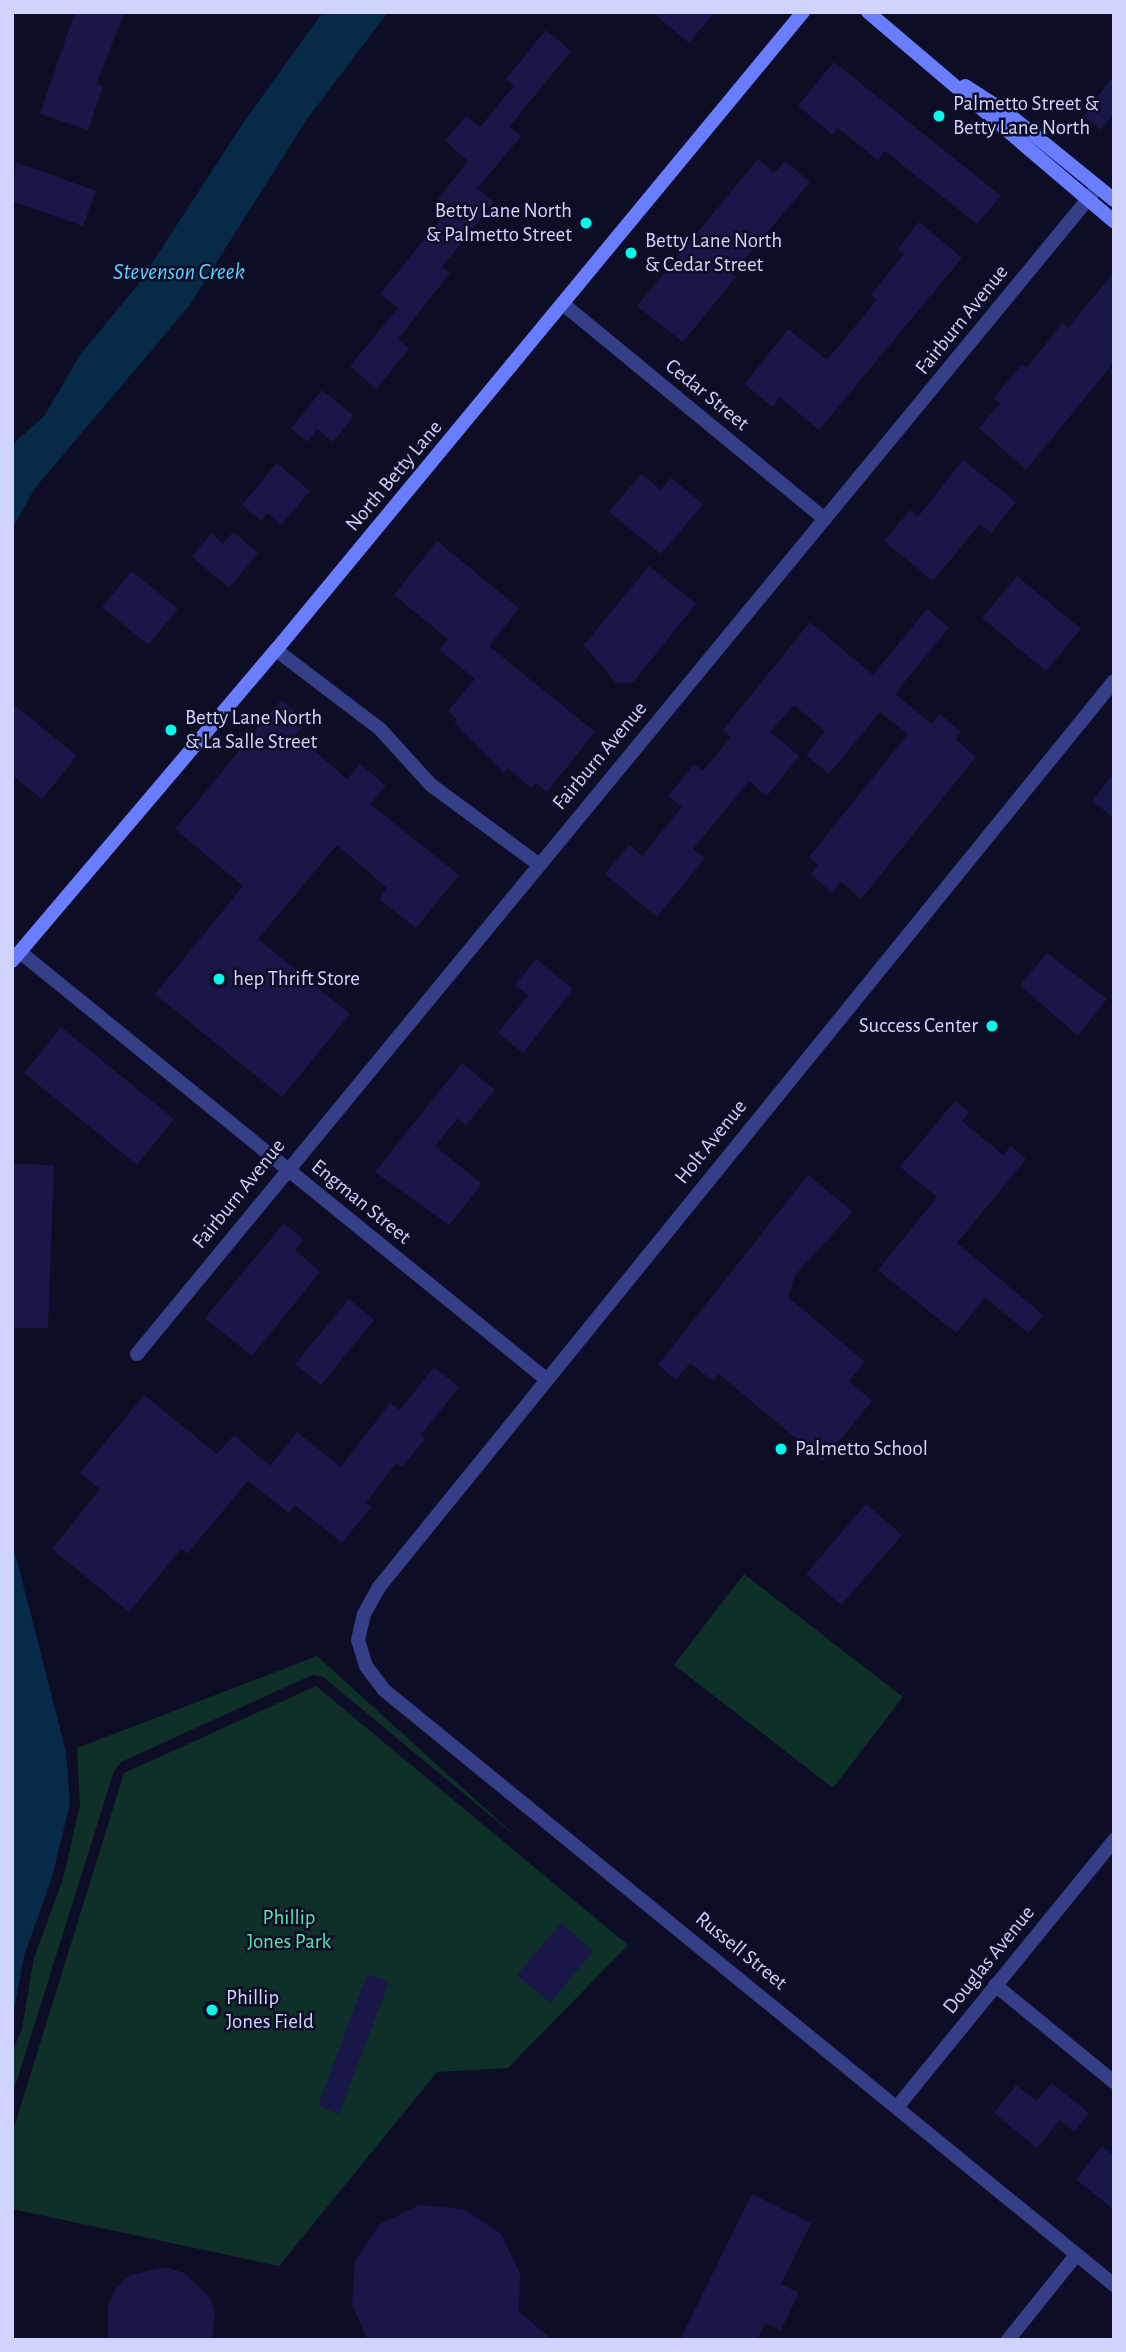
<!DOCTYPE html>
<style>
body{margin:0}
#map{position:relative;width:1126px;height:2352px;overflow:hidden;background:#0d0d25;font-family:"Alegreya Sans",sans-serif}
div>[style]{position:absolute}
.green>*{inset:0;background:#0f3029}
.water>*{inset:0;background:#082a49}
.building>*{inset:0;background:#191747}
.street>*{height:14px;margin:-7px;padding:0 7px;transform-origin:7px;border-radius:7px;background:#343f88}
.secondary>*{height:14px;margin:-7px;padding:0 7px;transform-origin:7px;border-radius:7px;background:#687dff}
.dots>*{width:19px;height:19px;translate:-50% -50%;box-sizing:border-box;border:4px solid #0d0d25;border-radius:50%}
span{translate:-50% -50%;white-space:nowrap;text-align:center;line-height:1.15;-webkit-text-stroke:5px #0d0d25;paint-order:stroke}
.poi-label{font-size:21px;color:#d1d3ff}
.left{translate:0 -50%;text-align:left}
.right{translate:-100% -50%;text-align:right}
.street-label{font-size:21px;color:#d1d3ff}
.park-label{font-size:21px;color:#54e8ab}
.water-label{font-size:23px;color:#5fcfff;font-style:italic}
.frame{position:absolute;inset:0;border:14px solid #d1d3ff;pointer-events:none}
</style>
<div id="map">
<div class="green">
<div style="clip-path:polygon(744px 1574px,903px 1697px,833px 1788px,674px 1665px)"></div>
<div style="clip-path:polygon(317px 1656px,520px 1840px,323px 1677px,312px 1675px,121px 1762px,114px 1771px,12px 2096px,12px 2052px,22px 2029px,34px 1958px,63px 1879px,80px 1805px,77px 1748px)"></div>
<div style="clip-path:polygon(316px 1686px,628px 1945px,508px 2068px,437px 2072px,279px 2266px,12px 2209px,12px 2134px,124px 1773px)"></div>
</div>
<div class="water">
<div style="clip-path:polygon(323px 12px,388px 12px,307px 119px,189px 306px,35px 488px,12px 529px,12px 445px,45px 415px,80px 355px,137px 286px,248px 116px)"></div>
<div style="clip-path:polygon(12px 1541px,66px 1752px,70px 1804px,52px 1877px,24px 1956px,12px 2021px)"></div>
</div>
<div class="building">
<div style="clip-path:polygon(75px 12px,125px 12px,96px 84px,103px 86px,88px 130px,40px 114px)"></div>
<div style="clip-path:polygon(652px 12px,715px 12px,689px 43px)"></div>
<div style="clip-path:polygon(546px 30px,571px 51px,509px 127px,521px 136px,477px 189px,494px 202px,442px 267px,450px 273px,398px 339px,409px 349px,376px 389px,350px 366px,398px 308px,380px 294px,450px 208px,438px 199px,468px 161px,445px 141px,466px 116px,480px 127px,514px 86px,506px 79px)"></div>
<div style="clip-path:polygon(834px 62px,1001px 196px,977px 224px,885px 151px,878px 160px,838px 128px,833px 135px,798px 106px)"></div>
<div style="clip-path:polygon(1114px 75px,1114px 113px,1101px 130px,1083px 116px)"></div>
<div style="clip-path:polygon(758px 159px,774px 173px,785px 161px,810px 182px,732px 274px,736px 277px,683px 342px,637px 306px)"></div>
<div style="clip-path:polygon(16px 162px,96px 191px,83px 226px,12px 201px)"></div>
<div style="clip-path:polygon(919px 222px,962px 258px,819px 430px,780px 397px,772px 407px,745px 384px,788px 329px,827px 360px,877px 300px,871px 295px,904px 254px,898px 249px)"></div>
<div style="clip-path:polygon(1114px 272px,1114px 362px,1026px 470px,979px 428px,1000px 403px,994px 398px,1022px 364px,1027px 368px,1062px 323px,1068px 328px)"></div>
<div style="clip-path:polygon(322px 390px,354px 416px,333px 442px,317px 429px,307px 442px,291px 429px)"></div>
<div style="clip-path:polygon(963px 460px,1016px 502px,991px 533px,980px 524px,933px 581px,884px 541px,910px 510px,918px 517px)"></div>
<div style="clip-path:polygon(277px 463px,310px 491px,281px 525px,268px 513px,261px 521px,242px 505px)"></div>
<div style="clip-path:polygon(641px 474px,661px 490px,671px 478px,703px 504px,661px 554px,609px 512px)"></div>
<div style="clip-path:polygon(233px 532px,258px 553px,229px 588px,192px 557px,211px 533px,223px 544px)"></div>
<div style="clip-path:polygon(437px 541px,519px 608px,489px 646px,595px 732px,547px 792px,536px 783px,531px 788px,508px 768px,504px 773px,454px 723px,457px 719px,448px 711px,475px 679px,440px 650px,448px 639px,394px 595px)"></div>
<div style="clip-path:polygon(649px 566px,696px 604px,633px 682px,616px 683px,584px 645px)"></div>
<div style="clip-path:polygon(132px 571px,178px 609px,148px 645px,102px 607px)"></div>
<div style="clip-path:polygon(1017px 576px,1081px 629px,1046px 671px,982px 618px)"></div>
<div style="clip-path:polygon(927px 609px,949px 627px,895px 694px,932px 724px,940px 714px,961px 732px,955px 739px,976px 757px,861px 899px,841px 882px,832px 893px,811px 874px,818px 865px,809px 857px,908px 734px,880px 712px,829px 774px,806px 755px,825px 731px,794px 705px,770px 732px,799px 756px,767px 796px,749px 781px,693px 849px,705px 858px,657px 917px,605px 874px,629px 845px,642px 856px,682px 807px,668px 796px,694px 764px,703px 771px,731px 737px,723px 730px,810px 622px,873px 675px)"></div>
<div style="clip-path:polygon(281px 700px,307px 722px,296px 735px,347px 779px,360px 764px,386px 786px,370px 804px,459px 875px,416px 928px,379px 899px,387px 888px,337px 845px,258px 939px,350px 1014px,282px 1097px,155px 994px,243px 886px,175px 829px)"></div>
<div style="clip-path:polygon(12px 703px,77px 756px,42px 799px,12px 775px)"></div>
<div style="clip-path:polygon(1114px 773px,1114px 818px,1092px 801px)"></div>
<div style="clip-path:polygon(1047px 953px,1107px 999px,1078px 1036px,1020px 985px)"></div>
<div style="clip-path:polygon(536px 959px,573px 989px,523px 1053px,498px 1033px,528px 995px,515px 985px)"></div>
<div style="clip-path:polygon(61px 1027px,174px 1119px,137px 1165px,24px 1073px)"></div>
<div style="clip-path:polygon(462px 1063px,495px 1090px,466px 1125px,458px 1118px,435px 1146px,482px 1184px,449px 1225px,375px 1172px)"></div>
<div style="clip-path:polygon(955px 1101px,969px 1112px,962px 1121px,1003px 1155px,1011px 1146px,1026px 1159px,957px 1243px,1043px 1315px,1029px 1333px,985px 1298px,956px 1333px,878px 1270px,937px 1197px,900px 1167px)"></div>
<div style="clip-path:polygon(12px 1164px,54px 1165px,48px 1328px,12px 1328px)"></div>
<div style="clip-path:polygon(808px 1175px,853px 1212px,795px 1275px,788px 1297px,865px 1362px,849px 1381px,872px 1401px,823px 1461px,719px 1374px,713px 1381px,690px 1363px,676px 1380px,658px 1365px)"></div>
<div style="clip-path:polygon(284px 1223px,304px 1240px,295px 1250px,320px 1272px,252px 1356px,205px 1318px)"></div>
<div style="clip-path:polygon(349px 1299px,374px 1320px,321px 1385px,295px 1364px)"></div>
<div style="clip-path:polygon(434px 1367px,459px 1387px,421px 1435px,425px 1439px,402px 1467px,396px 1464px,366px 1502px,371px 1507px,342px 1543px,295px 1505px,289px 1513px,248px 1481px,187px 1554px,181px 1549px,129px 1612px,52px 1549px,100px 1489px,80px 1473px,144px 1395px,217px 1454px,234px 1435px,270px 1466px,297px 1432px,341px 1467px,390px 1403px,400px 1410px)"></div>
<div style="clip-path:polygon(866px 1504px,902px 1535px,841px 1605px,806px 1574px)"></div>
<div style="clip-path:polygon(561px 1923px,593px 1951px,550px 2003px,517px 1975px)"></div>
<div style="clip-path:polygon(367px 1974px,389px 1982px,339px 2114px,318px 2106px)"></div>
<div style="clip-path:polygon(1051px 2083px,1089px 2113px,1074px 2132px,1060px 2120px,1037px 2148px,994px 2113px,1016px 2085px,1036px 2101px)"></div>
<div style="clip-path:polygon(1102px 2146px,1114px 2156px,1114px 2210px,1076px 2179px)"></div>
<div style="clip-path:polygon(752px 2194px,811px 2223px,781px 2284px,799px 2293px,781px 2330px,765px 2323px,757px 2340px,680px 2340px)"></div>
<div style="clip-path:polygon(420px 2205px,464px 2209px,501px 2234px,520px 2274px,519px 2312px,553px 2340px,368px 2340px,352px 2305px,355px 2261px,380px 2224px)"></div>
<div style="clip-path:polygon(166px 2267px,184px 2273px,210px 2297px,215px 2314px,212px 2340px,108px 2340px,108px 2305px,116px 2288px,130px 2275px)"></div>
</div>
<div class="street">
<div style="left:563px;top:304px;width:339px;rotate:39.4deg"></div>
<div style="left:276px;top:650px;width:131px;rotate:37.2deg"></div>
<div style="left:380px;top:729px;width:76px;rotate:47.7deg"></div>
<div style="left:431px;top:785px;width:133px;rotate:36.4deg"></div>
<div style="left:1114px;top:681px;width:1167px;rotate:129.05deg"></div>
<div style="left:379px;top:1587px;width:31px;rotate:119deg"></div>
<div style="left:364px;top:1614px;width:27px;rotate:103deg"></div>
<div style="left:358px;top:1640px;width:27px;rotate:73deg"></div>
<div style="left:366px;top:1666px;width:30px;rotate:53deg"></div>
<div style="left:384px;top:1690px;width:942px;rotate:39.18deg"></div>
<div style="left:20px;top:952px;width:677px;rotate:39.07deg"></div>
<div style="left:137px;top:1354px;width:1512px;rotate:-50.53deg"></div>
<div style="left:995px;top:1985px;width:154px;rotate:39.2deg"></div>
<div style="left:898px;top:2106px;width:343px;rotate:-50.9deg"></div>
<div style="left:1008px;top:2340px;width:109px;rotate:-51.3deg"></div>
</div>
<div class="secondary">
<div style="left:868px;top:12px;width:323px;rotate:40.4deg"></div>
<div style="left:965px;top:86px;width:50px;rotate:32.7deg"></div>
<div style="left:1007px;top:113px;width:138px;rotate:39.1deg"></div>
<div style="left:12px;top:961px;width:408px;rotate:-49.7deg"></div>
<div style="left:276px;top:650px;width:828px;rotate:-50.44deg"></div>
</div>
<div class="dots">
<div style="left:939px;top:116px;background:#00fcec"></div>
<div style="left:586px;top:223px;background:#00fcec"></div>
<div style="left:631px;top:253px;background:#00fcec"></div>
<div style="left:171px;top:730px;background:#00fcec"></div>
<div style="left:219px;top:979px;background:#00fcec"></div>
<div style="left:992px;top:1026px;background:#00fcec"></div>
<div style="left:781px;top:1449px;background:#00fcec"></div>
<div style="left:212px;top:2010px;background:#00fcec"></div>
</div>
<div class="poi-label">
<span class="left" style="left:953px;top:116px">Palmetto Street &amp;<br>Betty Lane North</span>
<span class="right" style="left:572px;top:223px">Betty Lane North<br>&amp; Palmetto Street</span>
<span class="left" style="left:645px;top:253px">Betty Lane North<br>&amp; Cedar Street</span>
<span class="left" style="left:185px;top:730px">Betty Lane North<br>&amp; La Salle Street</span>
<span class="left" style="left:233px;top:979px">hep Thrift Store</span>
<span class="right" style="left:978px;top:1026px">Success Center</span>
<span class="left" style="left:795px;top:1449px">Palmetto School</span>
<span class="left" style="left:226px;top:2010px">Phillip<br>Jones Field</span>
</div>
<div class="street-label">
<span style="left:962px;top:320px;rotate:-51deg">Fairburn Avenue</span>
<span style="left:707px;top:395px;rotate:39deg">Cedar Street</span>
<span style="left:394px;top:476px;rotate:-50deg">North Betty Lane</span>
<span style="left:600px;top:756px;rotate:-50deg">Fairburn Avenue</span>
<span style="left:711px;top:1142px;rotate:-51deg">Holt Avenue</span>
<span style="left:239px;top:1194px;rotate:-51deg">Fairburn Avenue</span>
<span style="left:361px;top:1202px;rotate:39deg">Engman Street</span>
<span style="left:741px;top:1951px;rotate:39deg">Russell Street</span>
<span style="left:989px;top:1960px;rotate:-51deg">Douglas Avenue</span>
</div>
<div class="park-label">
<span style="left:289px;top:1930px">Phillip<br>Jones Park</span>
</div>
<div class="water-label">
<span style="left:179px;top:273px">Stevenson Creek</span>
</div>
<div class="frame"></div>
</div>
